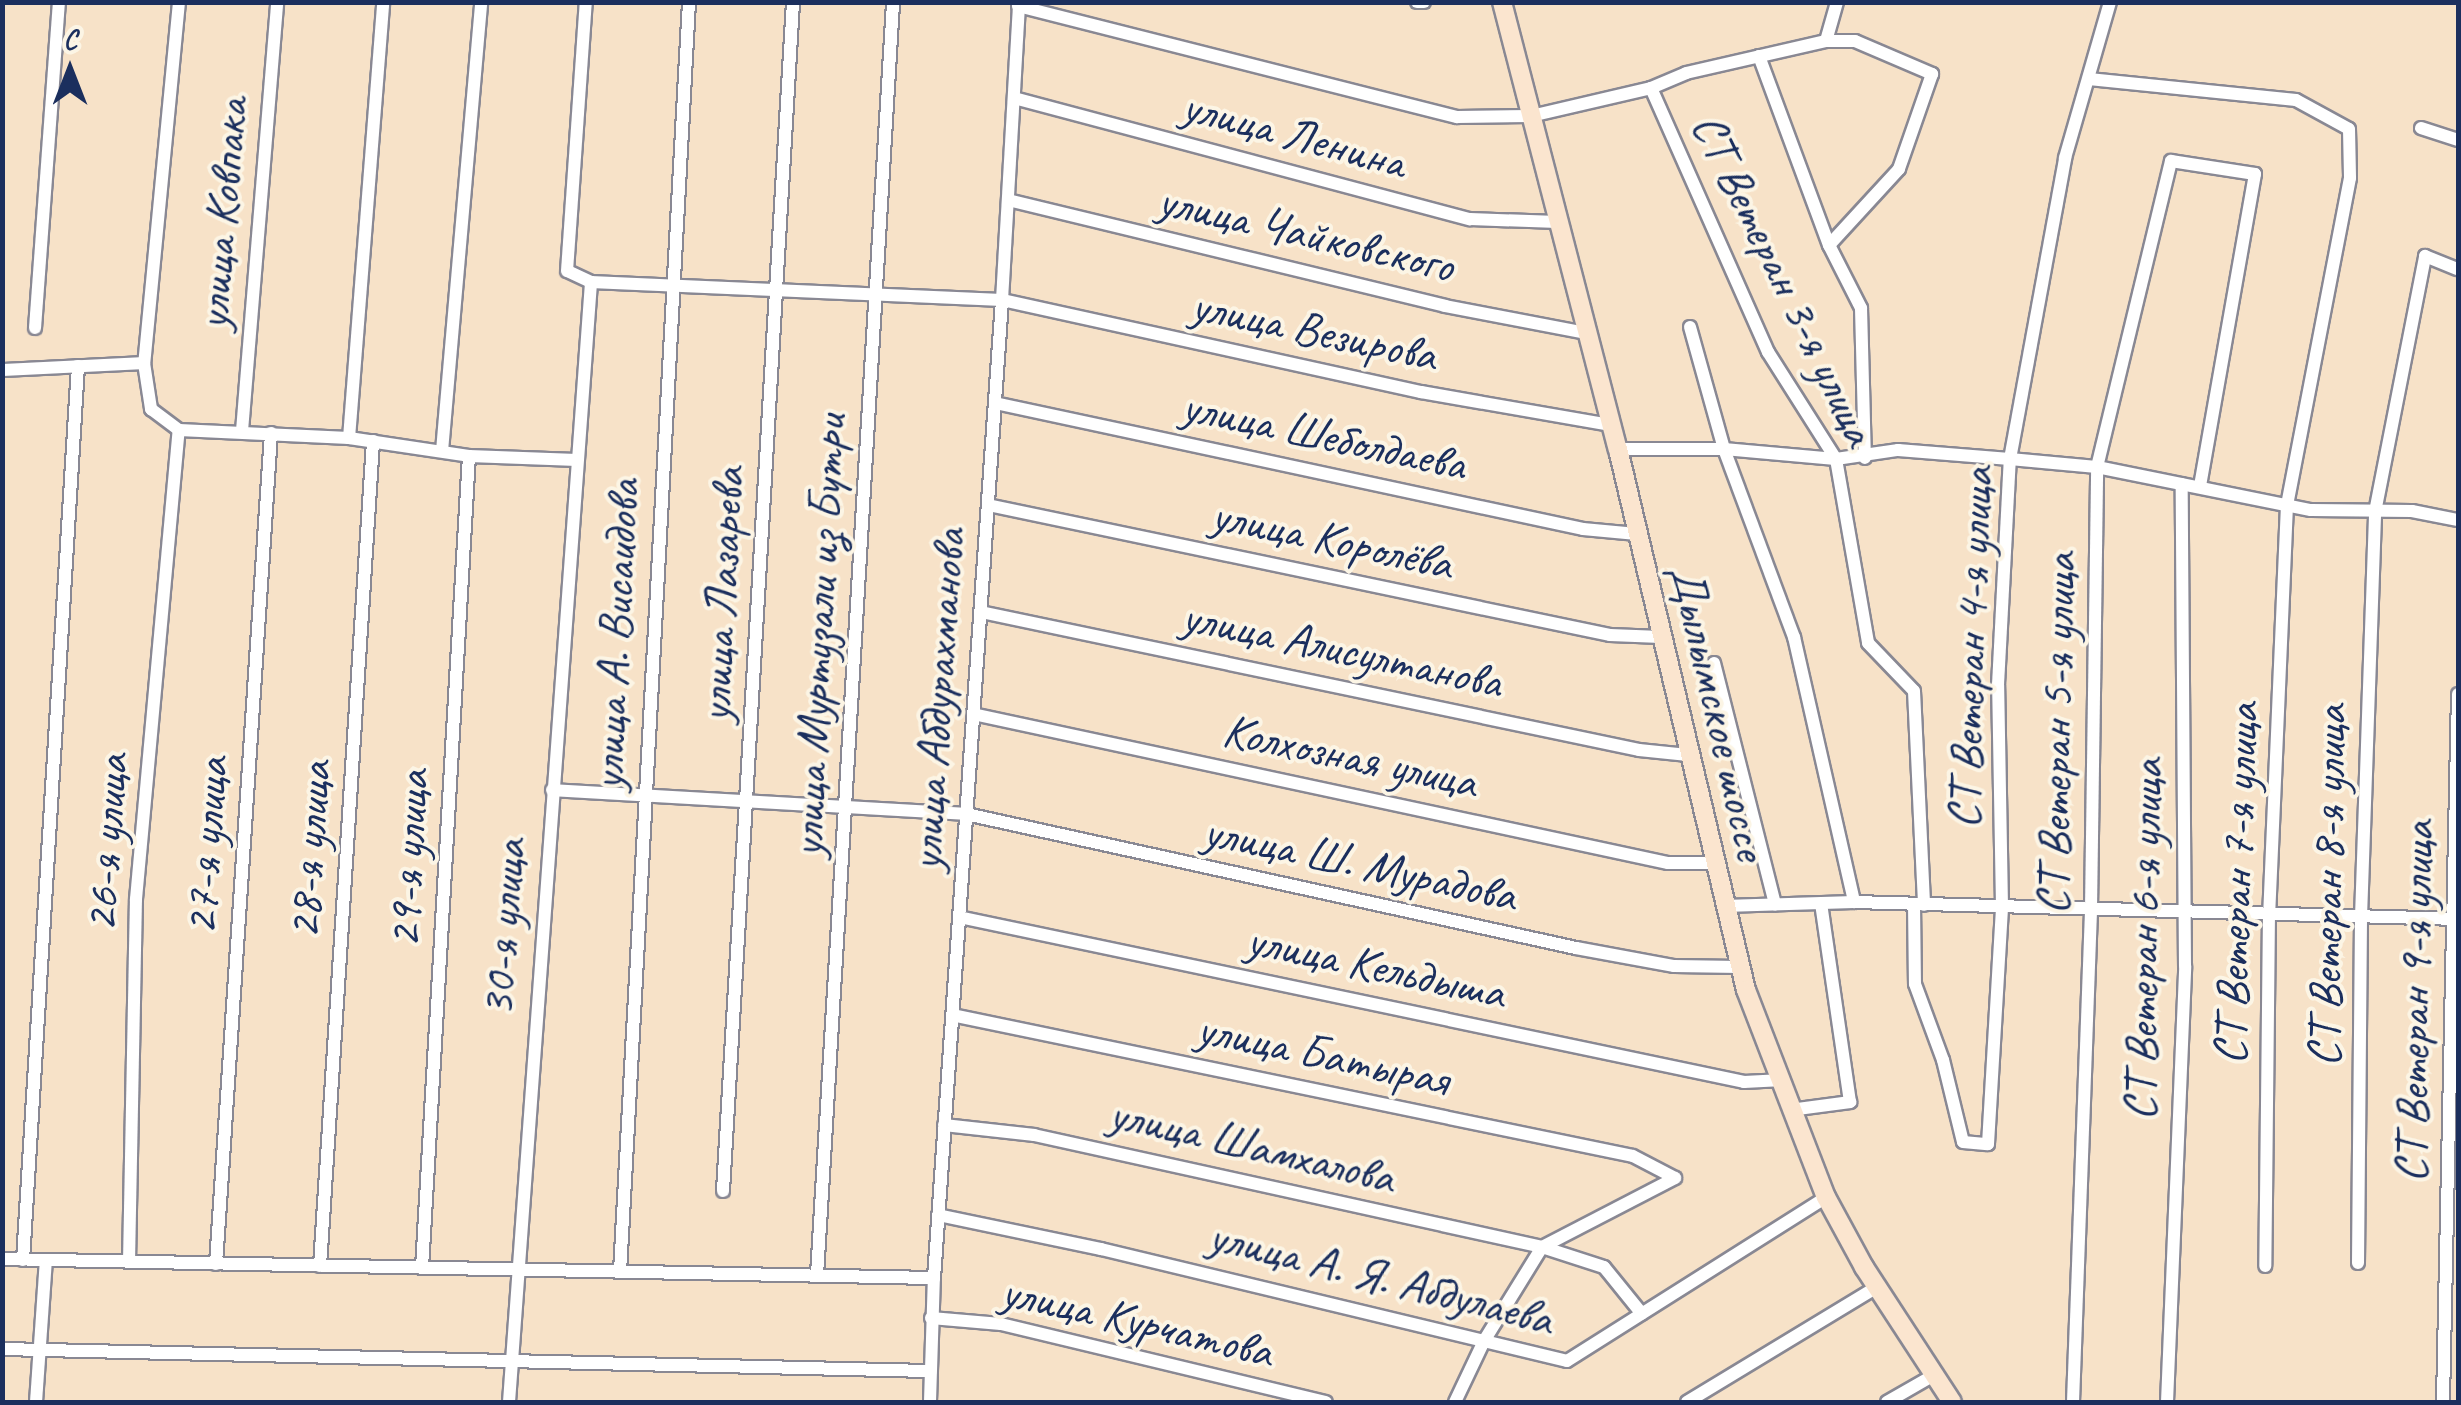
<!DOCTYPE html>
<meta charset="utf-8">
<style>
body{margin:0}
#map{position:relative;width:2461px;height:1405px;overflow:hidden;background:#f7e2c8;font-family:Caveat,sans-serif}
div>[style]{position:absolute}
.roads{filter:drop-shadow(2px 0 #898893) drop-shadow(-2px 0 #898893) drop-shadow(0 2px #898893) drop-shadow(0 -2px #898893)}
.street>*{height:12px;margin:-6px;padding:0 6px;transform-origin:6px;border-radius:6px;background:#fff}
.secondary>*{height:18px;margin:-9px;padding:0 9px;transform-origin:9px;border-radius:9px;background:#fbe5cf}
span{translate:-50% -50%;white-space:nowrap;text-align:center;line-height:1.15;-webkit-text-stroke:8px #fcf5e5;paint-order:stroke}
.street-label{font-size:48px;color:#1b2f5e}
.frame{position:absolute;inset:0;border:5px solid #1b2f5e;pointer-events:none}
.north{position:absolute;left:20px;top:20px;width:100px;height:100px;-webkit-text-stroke:8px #fcf5e5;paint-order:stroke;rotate:0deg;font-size:28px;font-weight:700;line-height:40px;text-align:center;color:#1b2f5e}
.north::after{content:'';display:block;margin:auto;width:35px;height:45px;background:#1b2f5e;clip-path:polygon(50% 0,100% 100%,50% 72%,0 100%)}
</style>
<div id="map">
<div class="roads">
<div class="street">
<div style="left:179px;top:2px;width:363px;rotate:95.5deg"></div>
<div style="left:144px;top:363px;width:47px;rotate:81.3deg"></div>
<div style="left:151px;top:409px;width:35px;rotate:37deg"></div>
<div style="left:179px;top:430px;width:170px;rotate:2.7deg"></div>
<div style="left:349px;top:438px;width:121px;rotate:8.5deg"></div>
<div style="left:469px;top:456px;width:108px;rotate:2.1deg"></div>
<div style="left:1417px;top:2px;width:7px"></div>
<div style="left:1018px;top:6px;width:453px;rotate:14.2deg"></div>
<div style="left:1457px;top:117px;width:74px;rotate:-0.8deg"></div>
<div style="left:1531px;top:116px;width:123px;rotate:-13.1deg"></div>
<div style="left:1651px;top:88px;width:38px;rotate:-23deg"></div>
<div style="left:1686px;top:73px;width:144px;rotate:-12.9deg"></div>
<div style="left:1826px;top:41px;width:41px;rotate:-74.2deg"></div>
<div style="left:1826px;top:41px;width:29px"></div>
<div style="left:1855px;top:41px;width:84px;rotate:23.2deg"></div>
<div style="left:1932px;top:74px;width:101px;rotate:109.2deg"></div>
<div style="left:1899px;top:169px;width:103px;rotate:132.6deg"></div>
<div style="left:1759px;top:56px;width:202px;rotate:69.7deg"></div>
<div style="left:1829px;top:245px;width:71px;rotate:63.1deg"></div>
<div style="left:1861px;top:308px;width:150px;rotate:88.5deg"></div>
<div style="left:2089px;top:79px;width:208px;rotate:5.8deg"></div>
<div style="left:2296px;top:100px;width:60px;rotate:28.7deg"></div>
<div style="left:2349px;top:129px;width:49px;rotate:88.8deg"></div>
<div style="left:2350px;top:178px;width:333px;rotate:100.9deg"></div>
<div style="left:2287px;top:505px;width:408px;rotate:92.5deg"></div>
<div style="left:2269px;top:913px;width:353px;rotate:90.6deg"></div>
<div style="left:1651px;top:88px;width:289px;rotate:66.1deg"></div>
<div style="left:1768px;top:352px;width:127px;rotate:57.6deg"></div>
<div style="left:1836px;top:459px;width:187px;rotate:80.1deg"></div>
<div style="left:1868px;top:643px;width:66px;rotate:46.2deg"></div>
<div style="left:1914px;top:691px;width:214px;rotate:87.3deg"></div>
<div style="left:1014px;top:98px;width:472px;rotate:14.9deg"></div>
<div style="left:1470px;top:219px;width:88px;rotate:2deg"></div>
<div style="left:2421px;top:128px;width:39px;rotate:18deg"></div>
<div style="left:1008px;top:200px;width:450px;rotate:13.6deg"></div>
<div style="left:1445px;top:306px;width:145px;rotate:10.8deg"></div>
<div style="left:591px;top:282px;width:411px;rotate:2.5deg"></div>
<div style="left:1002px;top:300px;width:429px;rotate:12.4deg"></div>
<div style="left:1421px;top:392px;width:193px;rotate:9.9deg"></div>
<div style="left:1690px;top:327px;width:127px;rotate:74.4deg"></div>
<div style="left:1724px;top:449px;width:201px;rotate:69.6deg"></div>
<div style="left:1794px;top:637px;width:272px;rotate:77.2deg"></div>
<div style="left:35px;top:328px;width:327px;rotate:-85.8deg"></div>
<div style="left:2px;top:370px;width:142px;rotate:-2.8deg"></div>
<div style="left:995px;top:403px;width:601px;rotate:12.09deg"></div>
<div style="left:1583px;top:529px;width:54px;rotate:5.3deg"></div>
<div style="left:242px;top:431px;width:430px;rotate:-85.3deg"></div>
<div style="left:349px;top:438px;width:437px;rotate:-85.5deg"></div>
<div style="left:1618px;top:449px;width:106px"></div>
<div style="left:1724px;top:449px;width:112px;rotate:5.1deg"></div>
<div style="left:1836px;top:459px;width:63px;rotate:-8.3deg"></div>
<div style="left:1898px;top:450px;width:112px;rotate:4.6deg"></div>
<div style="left:2010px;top:459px;width:87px;rotate:5.3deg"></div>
<div style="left:2097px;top:467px;width:218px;rotate:11.4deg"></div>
<div style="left:2311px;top:510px;width:101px;rotate:0.6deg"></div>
<div style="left:2412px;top:511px;width:47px;rotate:11.1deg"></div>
<div style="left:442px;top:451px;width:451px;rotate:-85deg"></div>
<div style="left:988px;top:505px;width:635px;rotate:11.81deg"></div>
<div style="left:1610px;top:635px;width:51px;rotate:2.2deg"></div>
<div style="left:981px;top:612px;width:672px;rotate:11.84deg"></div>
<div style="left:1639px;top:750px;width:49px;rotate:5.8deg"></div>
<div style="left:1714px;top:663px;width:249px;rotate:75.8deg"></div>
<div style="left:973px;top:714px;width:711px;rotate:12.1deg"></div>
<div style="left:1668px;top:863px;width:45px"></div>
<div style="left:552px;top:790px;width:415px;rotate:3.3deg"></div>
<div style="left:966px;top:814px;width:625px;rotate:12.39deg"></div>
<div style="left:1576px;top:948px;width:100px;rotate:10.4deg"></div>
<div style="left:1674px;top:966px;width:66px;rotate:0.9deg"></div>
<div style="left:1914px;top:904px;width:80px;rotate:89.3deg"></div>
<div style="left:1915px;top:984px;width:81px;rotate:69.8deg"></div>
<div style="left:1943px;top:1060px;width:84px;rotate:76.3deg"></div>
<div style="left:1963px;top:1142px;width:25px;rotate:5deg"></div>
<div style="left:1988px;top:1144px;width:237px;rotate:-86.6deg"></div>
<div style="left:2002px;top:907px;width:222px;rotate:-91deg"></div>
<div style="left:1998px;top:685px;width:226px;rotate:-87deg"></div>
<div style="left:2010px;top:459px;width:306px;rotate:-79.6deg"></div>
<div style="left:2065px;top:158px;width:162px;rotate:-73.9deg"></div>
<div style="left:1724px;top:906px;width:130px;rotate:-1.8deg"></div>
<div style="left:1854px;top:902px;width:604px;rotate:1.61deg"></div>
<div style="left:959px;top:917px;width:802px;rotate:11.87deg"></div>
<div style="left:1744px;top:1082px;width:34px;rotate:-3deg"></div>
<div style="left:952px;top:1015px;width:695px;rotate:11.7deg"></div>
<div style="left:1633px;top:1156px;width:47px;rotate:27.6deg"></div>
<div style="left:1790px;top:1110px;width:61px;rotate:-7.6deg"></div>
<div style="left:1850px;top:1102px;width:200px;rotate:-98.3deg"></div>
<div style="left:944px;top:1125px;width:91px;rotate:6.3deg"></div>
<div style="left:1034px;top:1135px;width:520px;rotate:12.43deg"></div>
<div style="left:1542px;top:1247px;width:65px;rotate:17.9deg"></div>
<div style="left:1604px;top:1267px;width:60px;rotate:51deg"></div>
<div style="left:723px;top:1191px;width:1191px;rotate:-86.63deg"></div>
<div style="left:938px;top:1215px;width:167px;rotate:11.8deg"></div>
<div style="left:1101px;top:1249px;width:479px;rotate:13.5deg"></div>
<div style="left:1567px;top:1361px;width:307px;rotate:-32.3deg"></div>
<div style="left:2px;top:1259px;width:932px;rotate:1.17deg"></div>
<div style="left:23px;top:1260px;width:896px;rotate:-86.48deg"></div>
<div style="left:129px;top:1262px;width:363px;rotate:-88.9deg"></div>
<div style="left:136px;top:899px;width:471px;rotate:-84.8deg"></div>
<div style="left:2358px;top:1263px;width:346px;rotate:-89.5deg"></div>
<div style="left:2361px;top:917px;width:405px;rotate:-88deg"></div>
<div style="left:2375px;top:512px;width:261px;rotate:-78.9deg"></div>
<div style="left:2425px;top:256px;width:35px;rotate:22deg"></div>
<div style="left:216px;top:1264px;width:833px;rotate:-86.21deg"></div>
<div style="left:320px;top:1266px;width:827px;rotate:-86.32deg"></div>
<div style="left:422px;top:1268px;width:813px;rotate:-86.69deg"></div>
<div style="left:620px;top:1272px;width:1272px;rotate:-86.89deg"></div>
<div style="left:817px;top:1275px;width:1275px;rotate:-86.58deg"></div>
<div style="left:931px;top:1318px;width:70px;rotate:4.9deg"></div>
<div style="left:1001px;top:1324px;width:334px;rotate:13.5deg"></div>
<div style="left:2px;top:1349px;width:928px;rotate:1.36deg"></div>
<div style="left:36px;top:1402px;width:142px;rotate:-86deg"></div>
<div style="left:509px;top:1402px;width:1123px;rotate:-85.81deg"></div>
<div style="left:591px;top:282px;width:26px;rotate:-155deg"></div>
<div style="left:567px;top:271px;width:270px;rotate:-86deg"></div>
<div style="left:930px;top:1402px;width:124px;rotate:-88.2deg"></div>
<div style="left:934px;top:1278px;width:980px;rotate:-86.02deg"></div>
<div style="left:1002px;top:300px;width:298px;rotate:-86.7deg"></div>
<div style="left:1455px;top:1402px;width:68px;rotate:-64.6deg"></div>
<div style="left:1484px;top:1341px;width:110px;rotate:-58.3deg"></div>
<div style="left:1542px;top:1247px;width:150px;rotate:-27.4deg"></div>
<div style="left:1687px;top:1402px;width:222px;rotate:-31.2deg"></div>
<div style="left:1887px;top:1402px;width:54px;rotate:-29.9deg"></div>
<div style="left:2073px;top:1402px;width:493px;rotate:-87.9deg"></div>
<div style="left:2091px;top:909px;width:442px;rotate:-89.2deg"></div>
<div style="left:2097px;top:467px;width:315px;rotate:-76.4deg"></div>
<div style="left:2171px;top:161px;width:85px;rotate:8.8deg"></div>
<div style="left:2255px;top:174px;width:317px;rotate:100deg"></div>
<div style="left:2167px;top:1402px;width:436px;rotate:-87.6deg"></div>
<div style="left:2185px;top:966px;width:482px;rotate:-90.4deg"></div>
<div style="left:2443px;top:1402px;width:708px;rotate:-88.79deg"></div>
</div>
<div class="secondary">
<div style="left:1502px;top:2px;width:462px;rotate:75.5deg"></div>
<div style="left:1618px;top:449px;width:556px;rotate:76.69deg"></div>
<div style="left:1746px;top:990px;width:222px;rotate:68.9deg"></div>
<div style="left:1826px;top:1197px;width:80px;rotate:61.5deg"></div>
<div style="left:1864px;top:1267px;width:161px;rotate:56.9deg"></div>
</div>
</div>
<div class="street-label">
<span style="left:1294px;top:134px;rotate:15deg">улица Ленина</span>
<span style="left:222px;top:214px;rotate:-85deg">улица Ковпака</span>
<span style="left:1306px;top:233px;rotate:13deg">улица Чайковского</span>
<span style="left:1784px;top:279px;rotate:64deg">СТ Ветеран 3-я улица</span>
<span style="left:1314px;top:330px;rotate:12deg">улица Везирова</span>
<span style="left:1324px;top:435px;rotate:12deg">улица Шеболдаева</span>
<span style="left:1332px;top:539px;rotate:12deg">улица Королёва</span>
<span style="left:721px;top:595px;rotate:-87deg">улица Лазарева</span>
<span style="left:615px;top:635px;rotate:-87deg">улица А. Висаидова</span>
<span style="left:818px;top:636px;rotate:-87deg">улица Муртузали из Бутри</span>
<span style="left:1970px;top:648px;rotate:-88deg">СТ Ветеран 4-я улица</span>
<span style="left:1342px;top:649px;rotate:12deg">улица Алисултанова</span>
<span style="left:937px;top:700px;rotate:-86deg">улица Абдурахманова</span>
<span style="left:1719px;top:712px;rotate:77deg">Дылымское шоссе</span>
<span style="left:2056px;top:734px;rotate:-89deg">СТ Ветеран 5-я улица</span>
<span style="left:1350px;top:756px;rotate:12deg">Колхозная улица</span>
<span style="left:106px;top:843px;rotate:-86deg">26-я улица</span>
<span style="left:206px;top:846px;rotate:-86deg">27-я улица</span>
<span style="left:309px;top:850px;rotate:-86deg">28-я улица</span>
<span style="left:408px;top:859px;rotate:-87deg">29-я улица</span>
<span style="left:1360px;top:863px;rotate:12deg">улица Ш. Мурадова</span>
<span style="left:2236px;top:884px;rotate:-88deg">СТ Ветеран 7-я улица</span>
<span style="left:2327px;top:886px;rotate:-89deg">СТ Ветеран 8-я улица</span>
<span style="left:503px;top:928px;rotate:-86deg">30-я улица</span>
<span style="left:2143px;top:940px;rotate:-89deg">СТ Ветеран 6-я улица</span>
<span style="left:1376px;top:966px;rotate:12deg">улица Кельдыша</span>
<span style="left:2414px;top:1002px;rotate:-89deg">СТ Ветеран 9-я улица</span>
<span style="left:1323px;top:1054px;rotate:12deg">улица Батырая</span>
<span style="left:1252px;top:1145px;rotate:13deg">улица Шамхалова</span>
<span style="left:1381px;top:1277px;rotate:14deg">улица А. Я. Абдулаева</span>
<span style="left:1137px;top:1321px;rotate:13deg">улица Курчатова</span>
</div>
<div class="frame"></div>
<div class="north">С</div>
</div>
